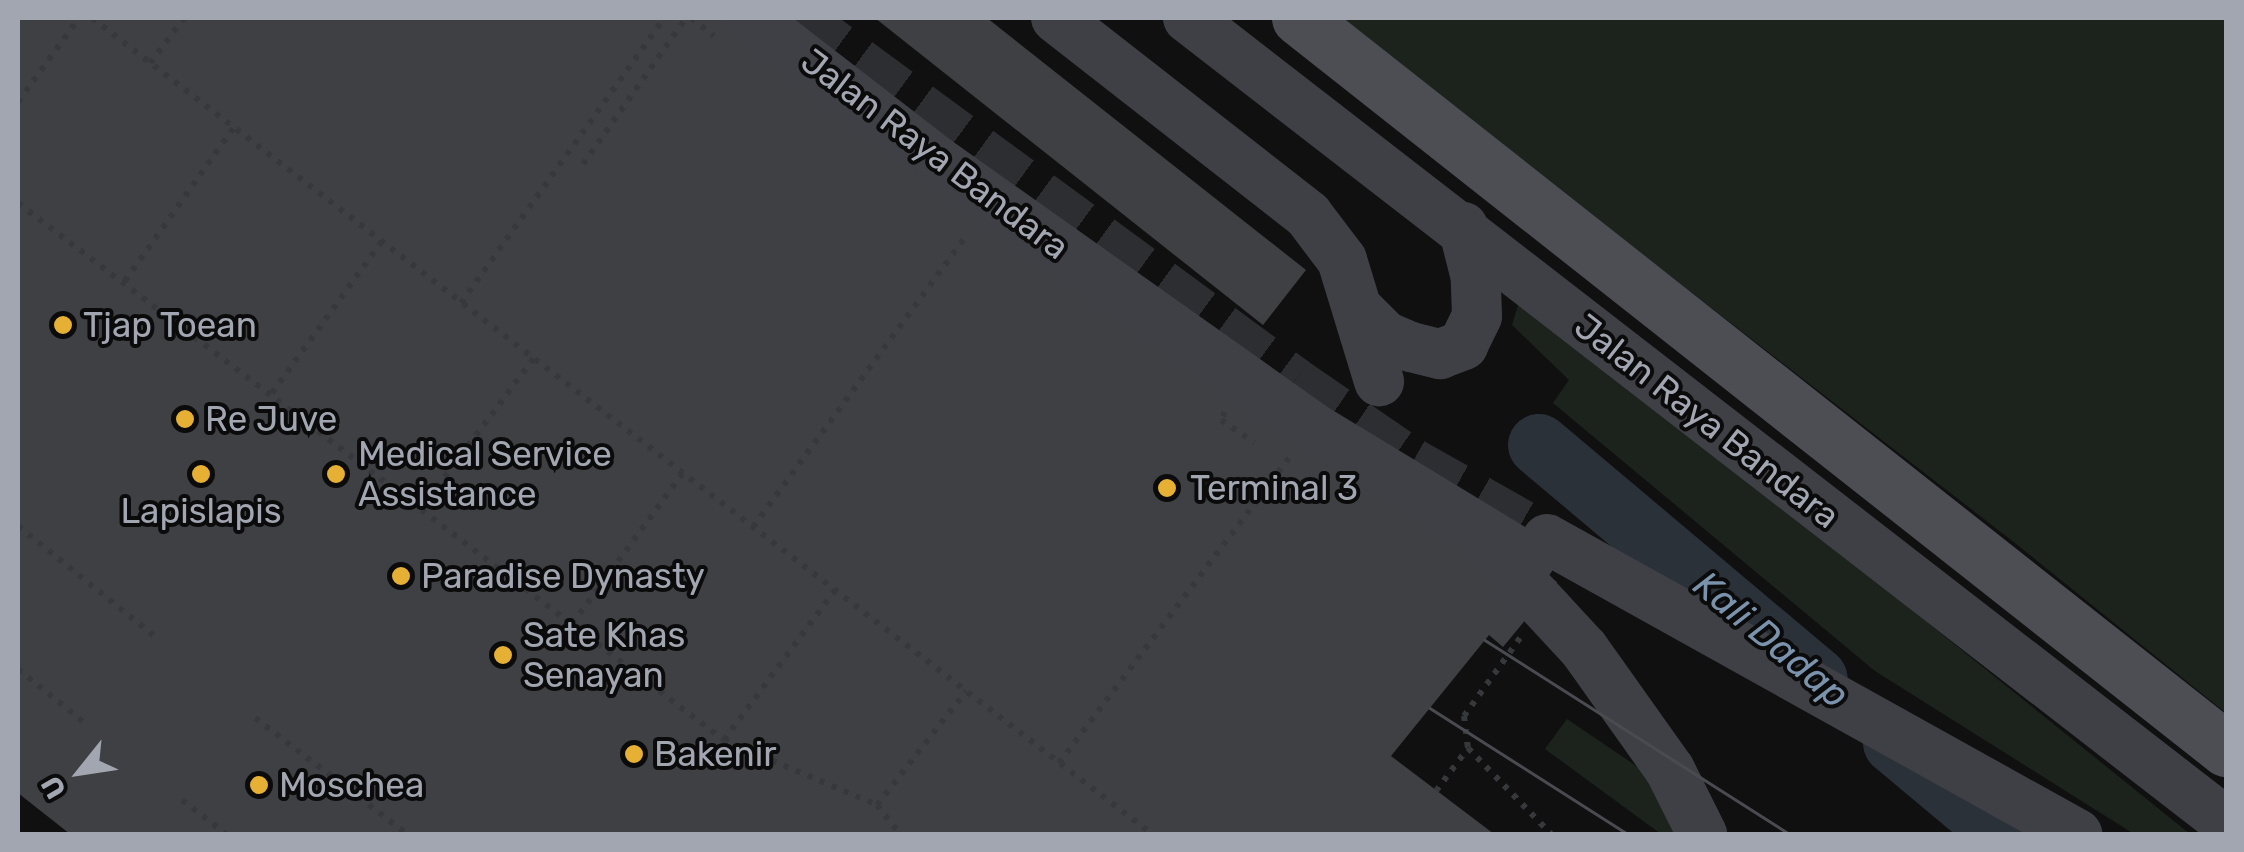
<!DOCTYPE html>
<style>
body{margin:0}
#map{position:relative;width:2244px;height:852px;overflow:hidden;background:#101011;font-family:Rubik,sans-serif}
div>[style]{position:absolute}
.green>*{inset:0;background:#1c231d}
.river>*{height:62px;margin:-31px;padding:0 31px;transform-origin:31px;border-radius:31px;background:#2a3138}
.building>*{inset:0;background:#3f4044}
.secondary-tunnel>*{height:50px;margin-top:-25px;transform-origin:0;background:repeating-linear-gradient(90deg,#2d2e31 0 50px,transparent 0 75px)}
.path>*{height:6px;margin-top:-3px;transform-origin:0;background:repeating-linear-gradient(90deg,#37383c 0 5px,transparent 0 13px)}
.secondary>*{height:50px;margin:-25px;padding:0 25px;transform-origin:25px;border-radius:25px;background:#3f4045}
.primary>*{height:55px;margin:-27.5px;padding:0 27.5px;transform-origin:27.5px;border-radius:27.5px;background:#4d4e54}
.tram>*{height:2.5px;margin:-1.25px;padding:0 1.25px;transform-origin:1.25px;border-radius:1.25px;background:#4a4b50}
.path-bridge>*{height:6px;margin-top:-3px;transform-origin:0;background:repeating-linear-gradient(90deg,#37383c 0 5px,transparent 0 13px)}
.secondary-bridge>*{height:50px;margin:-25px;padding:0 25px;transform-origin:25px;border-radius:25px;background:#3f4045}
.dots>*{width:28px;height:28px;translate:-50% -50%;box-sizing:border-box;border:5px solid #0b0b0c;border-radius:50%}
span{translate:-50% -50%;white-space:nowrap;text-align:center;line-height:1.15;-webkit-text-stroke:8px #0b0b0c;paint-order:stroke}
.street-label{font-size:35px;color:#a2a6b1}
.poi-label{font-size:35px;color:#a2a6b1}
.left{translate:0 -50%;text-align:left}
.water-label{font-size:38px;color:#7a92ab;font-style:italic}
.frame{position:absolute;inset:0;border:20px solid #a2a6b1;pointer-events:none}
.north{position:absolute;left:30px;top:722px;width:100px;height:100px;-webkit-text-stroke:8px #0b0b0c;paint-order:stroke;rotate:240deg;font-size:28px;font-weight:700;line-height:40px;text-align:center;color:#a2a6b1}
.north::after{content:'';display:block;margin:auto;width:35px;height:45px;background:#a2a6b1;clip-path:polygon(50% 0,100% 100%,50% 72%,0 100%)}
</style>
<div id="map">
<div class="green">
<div style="clip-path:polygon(1337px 18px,2226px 18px,2226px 713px,2015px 543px)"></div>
<div style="clip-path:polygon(1521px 295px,2190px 834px,2134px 834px,1875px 671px,1553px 403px,1569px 380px,1512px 325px)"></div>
<div style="clip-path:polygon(1567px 719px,1654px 778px,1683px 834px,1661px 834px,1545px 749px)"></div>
</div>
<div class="river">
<div style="left:1539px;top:445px;width:363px;rotate:40.1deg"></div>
<div style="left:1894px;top:743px;width:142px;rotate:39.9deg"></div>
</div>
<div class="building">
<div style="clip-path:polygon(18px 18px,775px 18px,1557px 582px,1503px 647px,1489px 635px,1391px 756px,1494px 834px,70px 834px,18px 793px)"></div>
<div style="clip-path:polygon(875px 18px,987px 18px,1306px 270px,1263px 325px)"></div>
</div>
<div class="secondary-tunnel">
<div style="left:797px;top:18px;width:616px;rotate:36.22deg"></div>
<div style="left:1294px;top:382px;width:143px;rotate:34.5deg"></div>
<div style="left:1412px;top:463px;width:155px;rotate:29.4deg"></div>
</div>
<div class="path">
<div style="left:92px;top:18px;width:1338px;rotate:37.59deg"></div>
<div style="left:691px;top:18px;width:29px;rotate:38deg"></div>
<div style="left:150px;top:63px;width:56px;rotate:-52.9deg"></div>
<div style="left:18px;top:102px;width:104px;rotate:-54deg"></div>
<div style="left:583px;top:164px;width:179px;rotate:-54.8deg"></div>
<div style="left:18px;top:203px;width:887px;rotate:37.26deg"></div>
<div style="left:724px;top:740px;width:166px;rotate:23deg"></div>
<div style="left:877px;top:805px;width:37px;rotate:52deg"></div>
<div style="left:125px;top:281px;width:189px;rotate:-54.7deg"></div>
<div style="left:461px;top:303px;width:350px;rotate:-54.5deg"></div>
<div style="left:272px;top:393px;width:188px;rotate:-54.1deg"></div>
<div style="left:1225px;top:412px;width:9px;rotate:117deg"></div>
<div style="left:1221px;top:420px;width:40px;rotate:34deg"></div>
<div style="left:421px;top:508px;width:188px;rotate:-53deg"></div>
<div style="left:18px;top:526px;width:180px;rotate:38.9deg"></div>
<div style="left:572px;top:624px;width:187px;rotate:-53.7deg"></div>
<div style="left:1520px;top:638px;width:96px;rotate:125.7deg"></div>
<div style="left:1464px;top:716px;width:32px;rotate:83deg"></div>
<div style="left:1468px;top:748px;width:120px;rotate:46deg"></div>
<div style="left:18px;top:669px;width:87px;rotate:39deg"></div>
<div style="left:255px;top:718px;width:191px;rotate:37.3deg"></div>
<div style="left:724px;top:740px;width:187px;rotate:-53.5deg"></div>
<div style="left:1436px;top:791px;width:54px;rotate:-53.3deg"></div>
<div style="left:182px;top:800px;width:56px;rotate:37.7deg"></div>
<div style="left:877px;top:805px;width:145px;rotate:-52deg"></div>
</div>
<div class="secondary">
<div style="left:752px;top:18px;width:234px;rotate:37.7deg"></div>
<div style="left:1056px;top:18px;width:320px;rotate:38deg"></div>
<div style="left:1308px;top:215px;width:56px;rotate:52.9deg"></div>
<div style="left:1342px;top:260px;width:127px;rotate:73deg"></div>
<div style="left:1188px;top:18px;width:1313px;rotate:37.76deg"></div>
<div style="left:1361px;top:312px;width:34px;rotate:45deg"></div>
<div style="left:1385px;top:336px;width:28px;rotate:23deg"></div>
<div style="left:1411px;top:347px;width:30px;rotate:14deg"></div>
<div style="left:1440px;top:354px;width:25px;rotate:-21deg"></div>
<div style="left:1463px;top:345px;width:32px;rotate:-64deg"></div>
<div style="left:1477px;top:316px;width:38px;rotate:-92deg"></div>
<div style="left:1476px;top:278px;width:53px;rotate:-104.3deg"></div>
<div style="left:1476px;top:532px;width:159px;rotate:47.3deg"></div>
<div style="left:1584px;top:649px;width:148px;rotate:54.6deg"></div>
<div style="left:1670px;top:770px;width:72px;rotate:63.4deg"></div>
<div style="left:1547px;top:539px;width:607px;rotate:29.1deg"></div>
</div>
<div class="primary">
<div style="left:1299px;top:18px;width:1181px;rotate:38.26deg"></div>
</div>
<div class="tram">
<div style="left:1485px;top:640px;width:361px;rotate:32.5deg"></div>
<div style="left:1430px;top:708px;width:235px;rotate:32.5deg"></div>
</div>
<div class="path-bridge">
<div style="left:753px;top:527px;width:361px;rotate:-53.8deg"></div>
<div style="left:1059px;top:763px;width:382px;rotate:-53deg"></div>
</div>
<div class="secondary-bridge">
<div style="left:937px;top:161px;width:460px;rotate:35.3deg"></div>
<div style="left:1312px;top:427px;width:255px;rotate:31.2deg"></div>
</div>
<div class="dots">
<div style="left:63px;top:325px;background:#e5b033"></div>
<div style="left:185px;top:419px;background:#e5b033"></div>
<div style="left:201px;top:474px;background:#e5b033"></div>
<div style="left:336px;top:474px;background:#e5b033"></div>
<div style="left:1167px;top:488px;background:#e5b033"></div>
<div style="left:401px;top:576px;background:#e5b033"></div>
<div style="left:503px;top:655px;background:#e5b033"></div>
<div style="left:634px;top:754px;background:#e5b033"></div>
<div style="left:259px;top:785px;background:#e5b033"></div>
</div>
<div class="street-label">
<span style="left:935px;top:154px;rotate:37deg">Jalan Raya Bandara</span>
<span style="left:1707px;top:421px;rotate:38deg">Jalan Raya Bandara</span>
</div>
<div class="poi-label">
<span class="left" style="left:83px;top:325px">Tjap Toean</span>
<span class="left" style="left:205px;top:419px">Re Juve</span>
<span class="left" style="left:358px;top:474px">Medical Service<br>Assistance</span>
<span class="left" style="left:1190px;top:488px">Terminal 3</span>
<span style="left:201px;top:511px">Lapislapis</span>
<span class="left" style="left:421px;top:576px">Paradise Dynasty</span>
<span class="left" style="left:523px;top:655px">Sate Khas<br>Senayan</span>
<span class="left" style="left:654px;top:754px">Bakenir</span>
<span class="left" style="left:279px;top:785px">Moschea</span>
</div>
<div class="water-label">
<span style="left:1771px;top:640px;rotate:40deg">Kali Dadap</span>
</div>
<div class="frame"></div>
<div class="north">U</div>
</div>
